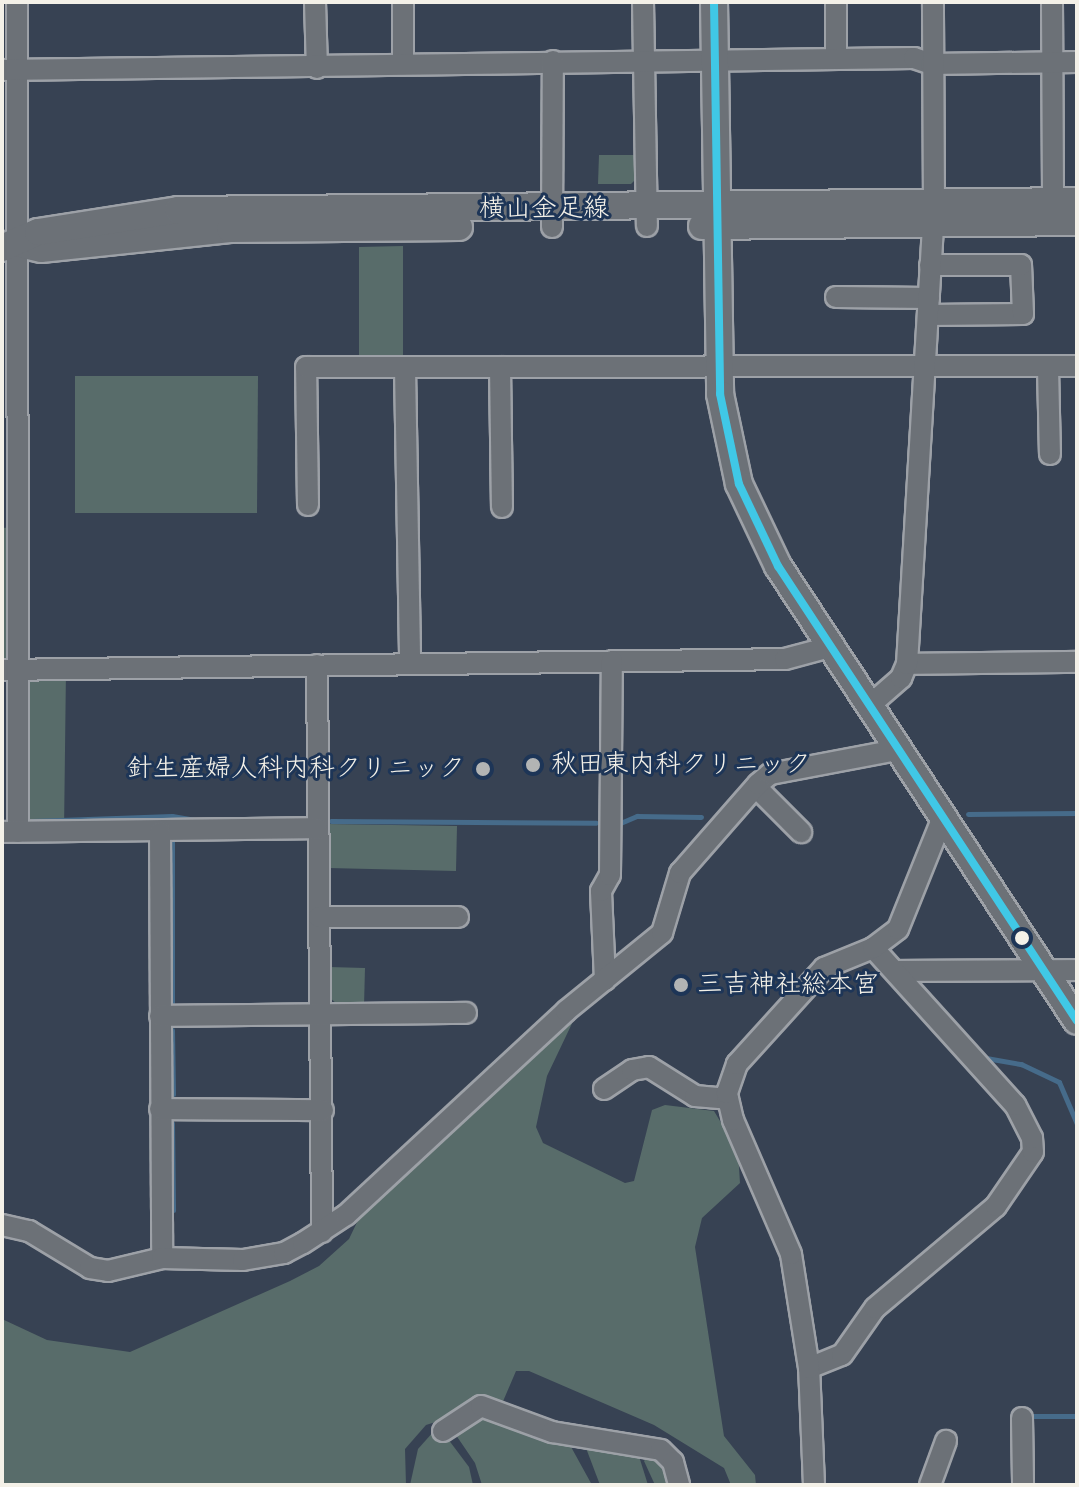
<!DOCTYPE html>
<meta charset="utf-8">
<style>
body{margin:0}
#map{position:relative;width:1079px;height:1487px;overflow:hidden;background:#374253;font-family:Pangolin,"Klee One",sans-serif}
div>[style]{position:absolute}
.green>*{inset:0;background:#586c6a}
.stream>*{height:5px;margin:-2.5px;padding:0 2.5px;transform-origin:2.5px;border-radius:2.5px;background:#466b8a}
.roads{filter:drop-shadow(2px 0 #9da1a7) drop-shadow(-2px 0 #9da1a7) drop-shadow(0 2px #9da1a7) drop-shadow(0 -2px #9da1a7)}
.minor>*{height:20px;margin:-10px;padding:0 10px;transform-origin:10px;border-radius:10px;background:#6c7177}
.major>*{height:26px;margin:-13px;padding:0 13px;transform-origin:13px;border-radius:13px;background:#6c7177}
.bus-1>*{height:8px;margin:-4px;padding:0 4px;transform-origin:4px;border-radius:4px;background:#40c8e6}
.dots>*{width:22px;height:22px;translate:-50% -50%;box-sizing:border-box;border:4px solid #1d3557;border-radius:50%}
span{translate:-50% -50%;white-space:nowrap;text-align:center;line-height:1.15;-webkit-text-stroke:6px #1d3557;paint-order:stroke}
.street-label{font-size:26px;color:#f4f1e8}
.poi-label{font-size:26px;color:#f4f1e8}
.left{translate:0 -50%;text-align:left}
.right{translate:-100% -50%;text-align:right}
.frame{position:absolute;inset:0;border:4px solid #f4f1e8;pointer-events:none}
</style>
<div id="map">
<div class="green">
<div style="clip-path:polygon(599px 155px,639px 155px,638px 177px,631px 184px,598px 184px)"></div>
<div style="clip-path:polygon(403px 246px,403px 360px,359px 360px,359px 247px)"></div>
<div style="clip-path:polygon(75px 376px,258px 376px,257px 513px,75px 513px)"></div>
<div style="clip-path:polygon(16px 527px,21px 669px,66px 670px,64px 832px,14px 832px,21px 670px,2px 670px,2px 528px)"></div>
<div style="clip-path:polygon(328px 824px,457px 826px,456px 871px,328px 868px)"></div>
<div style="clip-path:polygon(329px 967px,365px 968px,364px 1006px,339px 1006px,328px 996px)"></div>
<div style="clip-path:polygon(577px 1013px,547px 1076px,536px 1127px,543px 1143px,625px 1183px,634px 1181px,652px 1110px,665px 1105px,714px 1111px,738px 1151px,740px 1183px,702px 1218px,695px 1247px,724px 1436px,755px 1475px,756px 1485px,731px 1485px,724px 1468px,654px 1425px,529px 1371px,516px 1371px,501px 1406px,520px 1426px,570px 1445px,592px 1485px,482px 1485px,475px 1463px,445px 1419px,426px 1425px,405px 1449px,406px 1485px,2px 1485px,2px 1319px,47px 1340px,130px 1352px,290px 1281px,319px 1266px,349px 1239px,360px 1216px,414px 1161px)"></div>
<div style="clip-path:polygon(434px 1431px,448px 1439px,469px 1467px,473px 1485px,410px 1485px,418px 1449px)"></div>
<div style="clip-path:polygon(592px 1443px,638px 1453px,648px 1485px,600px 1485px,586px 1448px)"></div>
<div style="clip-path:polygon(648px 1456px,660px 1458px,675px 1485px,655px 1485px,644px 1461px)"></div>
</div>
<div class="stream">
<div style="left:968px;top:814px;width:109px;rotate:-0.5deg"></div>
<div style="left:32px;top:821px;width:140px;rotate:-2deg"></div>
<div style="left:172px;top:816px;width:22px;rotate:10deg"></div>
<div style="left:331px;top:821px;width:265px;rotate:0.4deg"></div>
<div style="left:618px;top:824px;width:21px;rotate:-23deg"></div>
<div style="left:637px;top:816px;width:64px;rotate:0.9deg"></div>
<div style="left:172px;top:835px;width:167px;rotate:90deg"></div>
<div style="left:172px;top:1030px;width:64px;rotate:89.1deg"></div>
<div style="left:986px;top:1058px;width:36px;rotate:10deg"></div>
<div style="left:1021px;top:1064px;width:42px;rotate:25.3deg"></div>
<div style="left:1059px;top:1082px;width:46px;rotate:66.8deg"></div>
<div style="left:172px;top:1123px;width:87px;rotate:89.3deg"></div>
<div style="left:1028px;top:1416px;width:49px"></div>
</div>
<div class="roads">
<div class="minor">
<div style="left:17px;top:2px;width:830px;rotate:89.93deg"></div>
<div style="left:315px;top:2px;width:66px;rotate:88.3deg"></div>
<div style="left:403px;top:2px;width:60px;rotate:90deg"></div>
<div style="left:643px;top:2px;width:224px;rotate:89deg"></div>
<div style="left:1052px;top:2px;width:199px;rotate:89.7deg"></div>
<div style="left:836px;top:59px;width:57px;rotate:-90deg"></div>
<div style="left:2px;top:70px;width:912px;rotate:-0.75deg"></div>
<div style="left:914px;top:58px;width:18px;rotate:19deg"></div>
<div style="left:931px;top:64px;width:146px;rotate:-0.8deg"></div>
<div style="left:552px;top:227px;width:166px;rotate:-89.7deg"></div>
<div style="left:836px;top:297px;width:93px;rotate:0.6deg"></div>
<div style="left:928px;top:315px;width:95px;rotate:-0.6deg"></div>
<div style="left:1023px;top:314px;width:49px;rotate:-92.3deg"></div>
<div style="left:1021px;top:265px;width:91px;rotate:180deg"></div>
<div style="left:500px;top:367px;width:140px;rotate:89.2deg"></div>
<div style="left:405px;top:368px;width:295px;rotate:89deg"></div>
<div style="left:1048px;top:368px;width:86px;rotate:88.7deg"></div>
<div style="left:308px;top:505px;width:138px;rotate:-90.8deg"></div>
<div style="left:306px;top:367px;width:771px;rotate:-0.07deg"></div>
<div style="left:907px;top:664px;width:170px;rotate:-0.7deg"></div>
<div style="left:317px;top:665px;width:567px;rotate:89.49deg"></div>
<div style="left:2px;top:670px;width:783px;rotate:-0.8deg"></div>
<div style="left:785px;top:659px;width:47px;rotate:-14.9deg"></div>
<div style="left:869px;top:706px;width:43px;rotate:-41.2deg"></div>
<div style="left:901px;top:678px;width:15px;rotate:-67deg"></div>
<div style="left:907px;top:664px;width:461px;rotate:-86.6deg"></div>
<div style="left:934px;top:204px;width:202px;rotate:-90.3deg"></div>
<div style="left:756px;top:787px;width:64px;rotate:45deg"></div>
<div style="left:2px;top:832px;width:315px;rotate:-0.7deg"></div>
<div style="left:160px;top:832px;width:426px;rotate:89.7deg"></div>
<div style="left:319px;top:917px;width:139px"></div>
<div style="left:899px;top:971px;width:178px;rotate:-0.3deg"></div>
<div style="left:605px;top:980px;width:89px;rotate:-92.6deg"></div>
<div style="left:601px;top:891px;width:18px;rotate:-61deg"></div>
<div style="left:610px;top:875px;width:214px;rotate:-89.5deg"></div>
<div style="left:160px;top:1016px;width:306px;rotate:-0.6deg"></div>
<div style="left:604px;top:1089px;width:34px;rotate:-34deg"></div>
<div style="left:632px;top:1070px;width:17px;rotate:-10deg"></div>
<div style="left:649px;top:1067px;width:54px;rotate:32.2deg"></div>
<div style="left:695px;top:1096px;width:33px;rotate:5deg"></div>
<div style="left:160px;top:1109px;width:163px;rotate:0.4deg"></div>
<div style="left:2px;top:1225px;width:28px;rotate:13deg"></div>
<div style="left:29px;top:1231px;width:71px;rotate:31.2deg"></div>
<div style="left:90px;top:1268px;width:18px;rotate:9deg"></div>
<div style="left:108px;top:1271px;width:56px;rotate:-13.5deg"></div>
<div style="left:162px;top:1258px;width:81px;rotate:1.4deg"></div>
<div style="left:243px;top:1260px;width:42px;rotate:-9.7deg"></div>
<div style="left:284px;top:1253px;width:21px;rotate:-28deg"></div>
<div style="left:303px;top:1243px;width:51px;rotate:-33.1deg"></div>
<div style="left:346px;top:1215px;width:300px;rotate:-42.8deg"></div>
<div style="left:566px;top:1011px;width:124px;rotate:-39.1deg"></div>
<div style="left:662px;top:933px;width:63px;rotate:-73.3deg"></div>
<div style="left:680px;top:873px;width:118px;rotate:-48.8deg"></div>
<div style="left:758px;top:784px;width:16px;rotate:-40deg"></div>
<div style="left:770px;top:774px;width:129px;rotate:-10.7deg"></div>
<div style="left:809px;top:1368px;width:35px;rotate:-22deg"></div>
<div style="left:842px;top:1355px;width:57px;rotate:-54.9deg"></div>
<div style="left:875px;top:1308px;width:158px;rotate:-40.1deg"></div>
<div style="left:996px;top:1206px;width:65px;rotate:-55.6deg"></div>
<div style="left:1033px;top:1152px;width:14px;rotate:-94deg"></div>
<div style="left:1032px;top:1138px;width:37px;rotate:-117deg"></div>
<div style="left:1015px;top:1105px;width:212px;rotate:-132.1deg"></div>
<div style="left:1022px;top:1418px;width:67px;rotate:89.1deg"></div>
<div style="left:443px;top:1431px;width:45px;rotate:-33.3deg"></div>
<div style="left:481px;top:1406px;width:76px;rotate:20.1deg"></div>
<div style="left:552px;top:1432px;width:110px;rotate:9.4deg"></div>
<div style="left:661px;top:1450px;width:17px;rotate:45deg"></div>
<div style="left:673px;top:1462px;width:24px;rotate:75deg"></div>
<div style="left:814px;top:1485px;width:117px;rotate:-92.4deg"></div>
<div style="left:809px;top:1368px;width:115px;rotate:-99deg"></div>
<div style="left:791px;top:1254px;width:146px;rotate:-113.4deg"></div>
<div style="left:733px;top:1120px;width:28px;rotate:-103deg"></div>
<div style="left:727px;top:1093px;width:31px;rotate:-71deg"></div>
<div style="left:737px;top:1064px;width:130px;rotate:-47.8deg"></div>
<div style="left:824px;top:968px;width:53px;rotate:-22.2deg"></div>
<div style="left:873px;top:948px;width:31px;rotate:-37deg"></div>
<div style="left:898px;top:929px;width:121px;rotate:-68.1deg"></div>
<div style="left:930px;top:1485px;width:47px;rotate:-70deg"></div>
</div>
<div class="major">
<div style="left:714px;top:2px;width:392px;rotate:89.1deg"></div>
<div style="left:720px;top:394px;width:92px;rotate:78.1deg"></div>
<div style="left:739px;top:484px;width:91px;rotate:64.6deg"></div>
<div style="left:778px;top:566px;width:544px;rotate:56.69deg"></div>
<div style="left:702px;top:226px;width:375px;rotate:-0.6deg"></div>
<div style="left:24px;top:245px;width:17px;rotate:13deg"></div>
<div style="left:41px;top:249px;width:190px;rotate:-6deg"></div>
<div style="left:230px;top:229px;width:229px;rotate:-0.5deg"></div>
<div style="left:2px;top:248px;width:39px;rotate:-24deg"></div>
<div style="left:38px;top:232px;width:142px;rotate:-8.9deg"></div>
<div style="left:178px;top:210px;width:899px;rotate:-0.57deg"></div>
</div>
</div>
<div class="bus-1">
<div style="left:714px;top:2px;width:392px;rotate:89.1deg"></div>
<div style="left:720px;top:394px;width:92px;rotate:78.1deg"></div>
<div style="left:739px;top:484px;width:91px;rotate:64.6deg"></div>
<div style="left:778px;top:566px;width:544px;rotate:56.69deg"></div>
</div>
<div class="dots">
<div style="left:533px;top:765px;background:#b2b4b4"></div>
<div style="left:483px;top:769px;background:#b2b4b4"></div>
<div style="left:1022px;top:938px;background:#f4f1e8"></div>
<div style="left:681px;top:985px;background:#b2b4b4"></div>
</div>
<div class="street-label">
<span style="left:544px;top:209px">横山金足線</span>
</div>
<div class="poi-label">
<span class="left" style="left:551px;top:765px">秋田東内科クリニック</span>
<span class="right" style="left:465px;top:769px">針生産婦人科内科クリニック</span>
<span class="left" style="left:697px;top:985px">三吉神社総本宮</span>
</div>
<div class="frame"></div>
</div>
